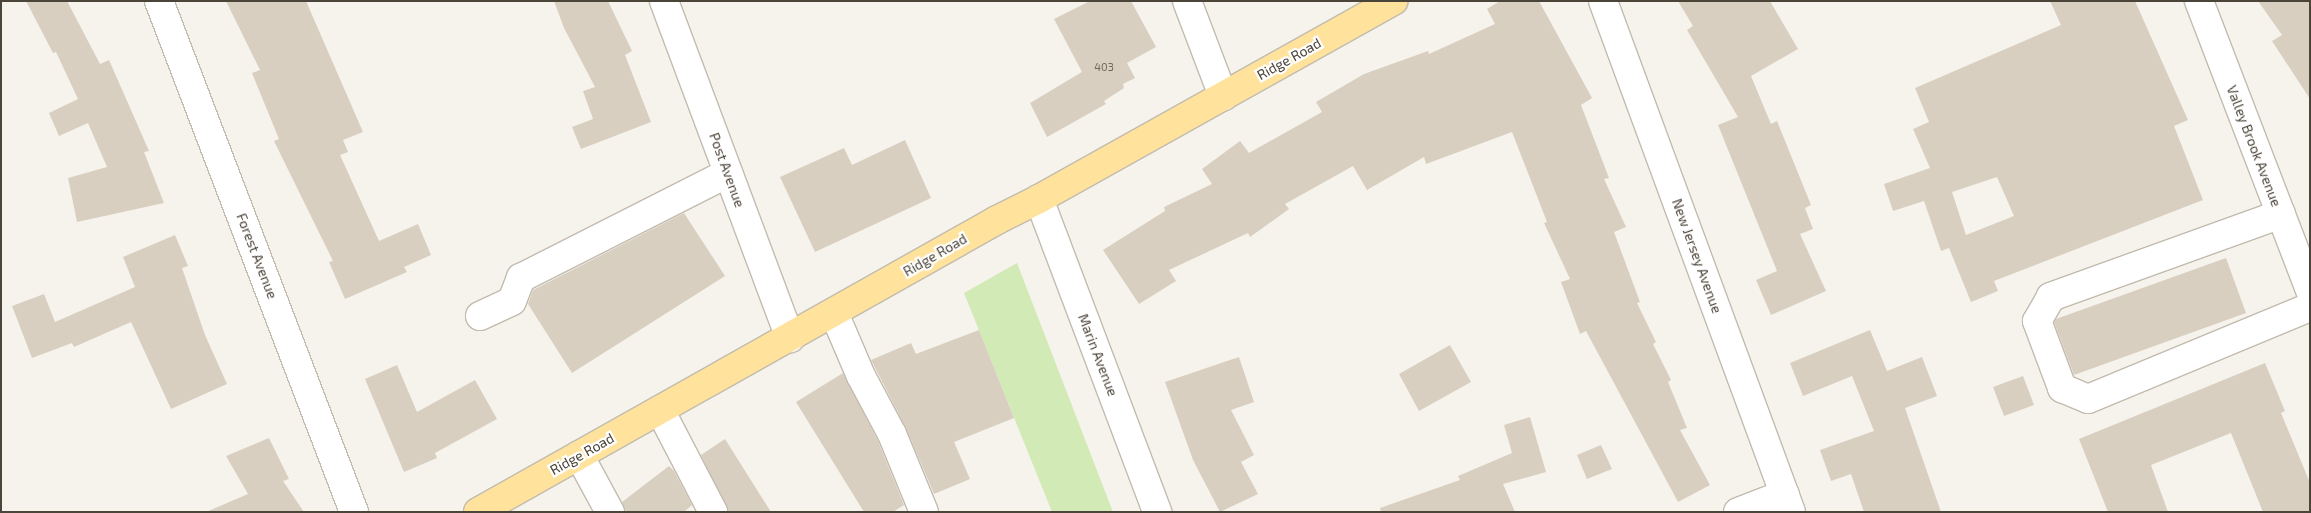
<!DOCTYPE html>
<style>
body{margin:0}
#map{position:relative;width:2311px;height:513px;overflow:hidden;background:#f6f3ec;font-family:"Exo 2",sans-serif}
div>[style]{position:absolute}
.green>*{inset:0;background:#d2eab5}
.building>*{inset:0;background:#d8cfc1}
.roads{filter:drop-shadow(1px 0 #c2bbae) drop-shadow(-1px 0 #c2bbae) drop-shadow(0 1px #c2bbae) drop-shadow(0 -1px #c2bbae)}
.minor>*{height:28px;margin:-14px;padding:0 14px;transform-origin:14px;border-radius:14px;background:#fff}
.major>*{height:28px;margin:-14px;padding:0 14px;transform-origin:14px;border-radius:14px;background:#ffe39c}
span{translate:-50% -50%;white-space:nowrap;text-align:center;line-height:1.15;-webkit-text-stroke:4.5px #fff;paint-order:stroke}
.number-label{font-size:11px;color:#6e675b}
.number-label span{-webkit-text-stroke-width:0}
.street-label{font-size:14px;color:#4b4439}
.frame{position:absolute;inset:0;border:2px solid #4b4439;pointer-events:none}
</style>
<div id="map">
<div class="green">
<div style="clip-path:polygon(1017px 263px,1113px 512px,1052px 512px,964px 293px)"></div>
</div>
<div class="building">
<div style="clip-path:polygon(26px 1px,67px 1px,100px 64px,109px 60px,149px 151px,144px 152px,164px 203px,77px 222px,68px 178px,107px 167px,88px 123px,59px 136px,49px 113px,78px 99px,56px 52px,53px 53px)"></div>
<div style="clip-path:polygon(226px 1px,306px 1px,363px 132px,343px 140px,348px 152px,340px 155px,379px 241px,418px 224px,431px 255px,404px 267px,407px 272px,345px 299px,329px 262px,333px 261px,274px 141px,279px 139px,252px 73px,260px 70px)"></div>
<div style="clip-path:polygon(554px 1px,608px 1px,632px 51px,625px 55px,651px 122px,581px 149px,572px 127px,593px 119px,583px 91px,595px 87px,564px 28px)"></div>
<div style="clip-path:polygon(1090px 1px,1131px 1px,1156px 47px,1127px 63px,1135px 78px,1123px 84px,1124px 88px,1104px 101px,1106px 104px,1047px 137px,1030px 103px,1082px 72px,1054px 19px)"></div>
<div style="clip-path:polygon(1500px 1px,1539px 1px,1592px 98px,1581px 105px,1609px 178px,1604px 179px,1626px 227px,1614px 232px,1640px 302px,1637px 303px,1656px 342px,1653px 344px,1671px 380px,1668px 382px,1687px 428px,1680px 430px,1710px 485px,1678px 502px,1586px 331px,1580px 334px,1561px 282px,1570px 279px,1544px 223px,1547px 222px,1512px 132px,1426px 164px,1424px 157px,1367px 190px,1353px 166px,1285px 204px,1289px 209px,1250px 237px,1248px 233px,1169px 270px,1176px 281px,1139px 304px,1103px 250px,1165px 211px,1164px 207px,1212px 184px,1202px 169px,1240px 141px,1249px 153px,1322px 112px,1316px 102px,1364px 74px,1428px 51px,1429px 54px,1495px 24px,1487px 9px)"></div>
<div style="clip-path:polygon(1678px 1px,1770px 1px,1798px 49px,1751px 76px,1771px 124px,1777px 121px,1811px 205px,1805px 208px,1813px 229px,1800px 234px,1826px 291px,1771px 315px,1756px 280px,1777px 271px,1718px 125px,1738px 117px,1687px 30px,1693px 26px)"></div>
<div style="clip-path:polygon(evenodd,2050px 1px,2135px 1px,2188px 120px,2174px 126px,2203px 200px,1994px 281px,1998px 291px,1971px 302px,1949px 248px,1941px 251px,1924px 201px,1893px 211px,1884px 184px,1930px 168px,1913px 129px,1929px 122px,1915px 88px,2061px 25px,2050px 1px,1997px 177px,2014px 216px,1966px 235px,1952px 192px,1997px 177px)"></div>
<div style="clip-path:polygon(2258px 1px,2310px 1px,2310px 99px,2272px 41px,2282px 35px)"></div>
<div style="clip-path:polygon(905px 140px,931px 198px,815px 252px,780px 177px,844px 148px,852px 165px)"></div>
<div style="clip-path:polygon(684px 213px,725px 276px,572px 373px,528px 304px,533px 290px)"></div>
<div style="clip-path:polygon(175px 235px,188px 266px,182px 268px,205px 335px,227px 384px,171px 409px,131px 322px,74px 347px,72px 343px,32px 358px,12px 306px,44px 294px,55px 322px,135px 287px,123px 257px)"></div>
<div style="clip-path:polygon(2226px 258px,2246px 313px,2074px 375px,2054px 322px,2056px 319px)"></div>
<div style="clip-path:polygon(979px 330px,1014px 418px,954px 442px,970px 479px,934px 494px,906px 428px,871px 360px,911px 343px,916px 354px)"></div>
<div style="clip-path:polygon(1870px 330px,1887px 371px,1922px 357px,1937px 396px,1905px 408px,1941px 512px,1864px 512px,1851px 474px,1831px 481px,1820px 450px,1874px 431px,1852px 376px,1803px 396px,1790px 363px)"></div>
<div style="clip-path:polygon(1450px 345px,1471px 382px,1419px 411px,1399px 374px)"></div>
<div style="clip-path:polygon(1239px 357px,1254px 402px,1231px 410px,1254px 455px,1241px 462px,1258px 494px,1220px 512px,1193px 460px,1165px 382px)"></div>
<div style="clip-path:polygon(2265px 363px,2285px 411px,2281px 413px,2310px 483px,2310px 512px,2263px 512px,2231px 433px,2151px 465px,2168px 512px,2108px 512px,2079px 439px)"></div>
<div style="clip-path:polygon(397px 365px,417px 412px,475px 380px,497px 419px,435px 453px,437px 458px,404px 472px,365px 379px)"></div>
<div style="clip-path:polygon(843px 373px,878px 441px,904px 505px,893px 512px,864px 512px,796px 402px)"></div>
<div style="clip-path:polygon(2023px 376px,2034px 405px,2004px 416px,1993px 387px)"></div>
<div style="clip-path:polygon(1530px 417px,1546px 472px,1503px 484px,1515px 512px,1381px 512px,1380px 508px,1460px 480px,1458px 476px,1512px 453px,1504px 425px)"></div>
<div style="clip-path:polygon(269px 438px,289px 479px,283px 481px,304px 512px,206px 512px,248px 494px,226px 456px)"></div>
<div style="clip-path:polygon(725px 439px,771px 512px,728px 512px,701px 455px)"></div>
<div style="clip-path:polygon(1601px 445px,1612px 469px,1587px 479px,1577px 455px)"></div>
<div style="clip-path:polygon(669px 466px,674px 471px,692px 505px,684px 512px,626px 512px,622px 502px)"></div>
</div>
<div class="roads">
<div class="minor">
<div style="left:159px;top:1px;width:547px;rotate:69.11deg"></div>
<div style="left:664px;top:1px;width:360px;rotate:69.5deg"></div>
<div style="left:1187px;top:1px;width:102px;rotate:69.2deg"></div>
<div style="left:1603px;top:1px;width:544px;rotate:69.8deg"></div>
<div style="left:2199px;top:1px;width:310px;rotate:69deg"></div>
<div style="left:1039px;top:199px;width:335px;rotate:69.3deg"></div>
<div style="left:2281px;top:214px;width:245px;rotate:160.2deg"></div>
<div style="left:2051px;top:297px;width:28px;rotate:120deg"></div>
<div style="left:2037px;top:321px;width:72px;rotate:69.5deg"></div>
<div style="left:2062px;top:388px;width:28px;rotate:23deg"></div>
<div style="left:2088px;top:399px;width:240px;rotate:-22.5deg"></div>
<div style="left:834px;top:313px;width:69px;rotate:66.8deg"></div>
<div style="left:861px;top:376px;width:66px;rotate:61.9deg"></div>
<div style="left:892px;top:434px;width:84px;rotate:67.7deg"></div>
<div style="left:480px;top:316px;width:35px;rotate:-25deg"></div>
<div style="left:512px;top:301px;width:25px;rotate:-69deg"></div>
<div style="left:521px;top:278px;width:232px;rotate:-26.9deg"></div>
<div style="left:660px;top:410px;width:115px;rotate:62.5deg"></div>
<div style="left:579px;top:455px;width:65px;rotate:61.5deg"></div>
<div style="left:1738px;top:512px;width:50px;rotate:-21deg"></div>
</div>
<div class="major">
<div style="left:478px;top:512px;width:596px;rotate:-29.36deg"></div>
<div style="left:997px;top:220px;width:47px;rotate:-26.6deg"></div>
<div style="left:1039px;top:199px;width:406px;rotate:-29.2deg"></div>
</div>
</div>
<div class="number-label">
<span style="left:1104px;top:67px">403</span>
</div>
<div class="street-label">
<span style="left:1289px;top:59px;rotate:-29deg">Ridge Road</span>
<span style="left:2254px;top:146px;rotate:69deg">Valley Brook Avenue</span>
<span style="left:727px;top:170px;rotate:70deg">Post Avenue</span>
<span style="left:935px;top:255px;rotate:-30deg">Ridge Road</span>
<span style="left:257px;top:256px;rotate:69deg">Forest Avenue</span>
<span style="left:1697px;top:256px;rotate:70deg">New Jersey Avenue</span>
<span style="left:1098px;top:355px;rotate:69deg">Marin Avenue</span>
<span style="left:582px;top:454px;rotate:-29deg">Ridge Road</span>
</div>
<div class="frame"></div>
</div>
